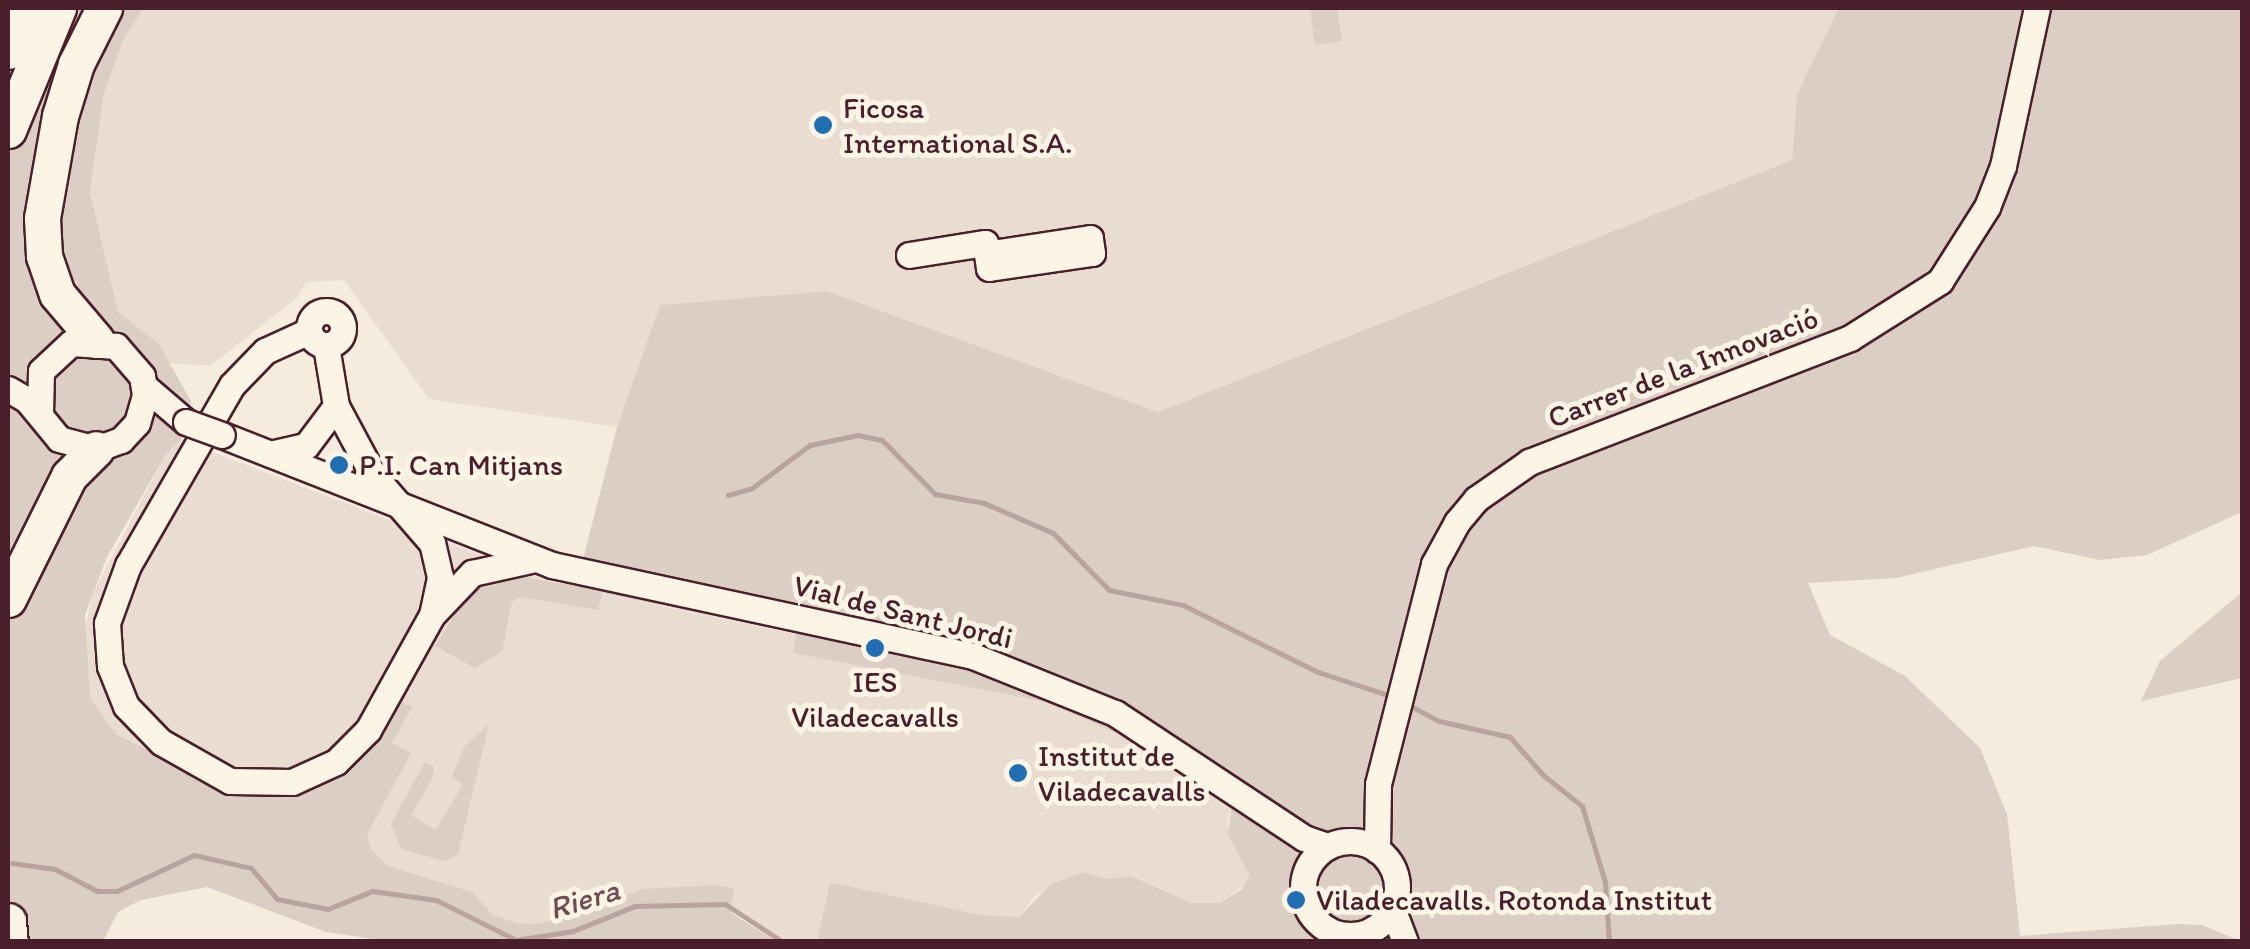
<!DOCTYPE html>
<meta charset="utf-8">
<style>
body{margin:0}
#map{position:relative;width:2250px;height:949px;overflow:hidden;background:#f5ecde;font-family:Itim,sans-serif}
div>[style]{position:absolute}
.built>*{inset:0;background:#e8ddd0}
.green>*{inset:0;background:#dbcec4}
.stream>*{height:5px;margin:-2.5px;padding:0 2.5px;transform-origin:2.5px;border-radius:2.5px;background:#b8a39e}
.roads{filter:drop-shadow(2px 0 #4a1f2b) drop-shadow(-2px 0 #4a1f2b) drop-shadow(0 2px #4a1f2b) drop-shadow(0 -2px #4a1f2b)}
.minor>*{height:25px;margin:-12.5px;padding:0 12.5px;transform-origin:12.5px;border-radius:12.5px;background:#fcf5e5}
.minor>.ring{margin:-12.5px;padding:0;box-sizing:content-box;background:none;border:25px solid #fcf5e5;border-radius:50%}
.highway>*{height:35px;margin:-17.5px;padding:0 17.5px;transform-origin:17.5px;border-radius:17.5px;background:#fcf5e5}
.bridges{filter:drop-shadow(2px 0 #4a1f2b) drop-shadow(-2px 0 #4a1f2b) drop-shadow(0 2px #4a1f2b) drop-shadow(0 -2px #4a1f2b)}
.minor-bridge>*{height:25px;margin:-12.5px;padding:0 12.5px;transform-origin:12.5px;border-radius:12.5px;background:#fcf5e5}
.dots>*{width:28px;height:28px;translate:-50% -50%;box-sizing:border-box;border:5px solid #fcf5e5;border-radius:50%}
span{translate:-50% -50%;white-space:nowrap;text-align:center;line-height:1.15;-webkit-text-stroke:10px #fcf5e5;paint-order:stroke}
.poi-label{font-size:30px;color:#4a1f2b}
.left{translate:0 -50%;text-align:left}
.street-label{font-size:30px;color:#4a1f2b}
.water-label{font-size:32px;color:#704d53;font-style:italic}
.frame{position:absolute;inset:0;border:10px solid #4a1f2b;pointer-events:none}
</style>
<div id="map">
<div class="built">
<div style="clip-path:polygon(144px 8px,1839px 8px,1797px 94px,1792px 160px,1158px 412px,827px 291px,660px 305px,617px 427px,429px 399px,344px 280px,306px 282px,298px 297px,210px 366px,168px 363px,158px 343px,118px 313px,90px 192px,104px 93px,124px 38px)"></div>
<div style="clip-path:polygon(181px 440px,556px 584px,797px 634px,793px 653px,1046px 702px,1088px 718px,1144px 745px,1232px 802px,1227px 823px,1248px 867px,1247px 883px,1220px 903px,1191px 903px,1133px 876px,1106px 879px,1082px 872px,1035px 896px,1019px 917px,981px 915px,830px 882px,817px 941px,775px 941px,735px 913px,582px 936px,315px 887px,394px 714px,338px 774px,290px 794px,240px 794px,117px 735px,90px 698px,84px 632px,94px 591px,166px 454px)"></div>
</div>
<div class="green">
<div style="clip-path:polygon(8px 8px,144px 8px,124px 38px,104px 93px,90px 192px,118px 312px,158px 343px,191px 401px,181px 440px,166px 454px,107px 557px,85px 615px,90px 698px,117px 735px,240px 794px,290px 794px,338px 774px,370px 746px,402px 702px,412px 707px,392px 743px,411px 753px,367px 835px,371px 849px,388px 866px,472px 892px,493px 915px,520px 924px,543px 923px,643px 889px,715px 885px,734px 889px,730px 912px,775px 941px,387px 941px,326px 932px,207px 887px,141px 900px,118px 912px,103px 941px,8px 941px)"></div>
<div style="clip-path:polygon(1310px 8px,1337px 8px,1342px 41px,1315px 45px)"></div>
<div style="clip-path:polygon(1839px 8px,2242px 8px,2242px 512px,2147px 555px,2100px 560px,2034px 546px,1896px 578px,1808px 583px,1830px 635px,1905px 676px,1980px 748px,2007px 814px,2020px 936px,2178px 924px,2202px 925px,2240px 941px,817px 941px,830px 882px,981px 915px,1019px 917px,1051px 884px,1083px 872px,1106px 879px,1132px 876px,1191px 903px,1220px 903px,1242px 889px,1249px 875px,1228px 834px,1232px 802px,1144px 745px,1046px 702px,793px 653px,796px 633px,602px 593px,598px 610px,520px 597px,512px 602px,502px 651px,475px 668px,435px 646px,469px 593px,489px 580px,517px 576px,576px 586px,617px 427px,660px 305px,827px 291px,1158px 412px,1792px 160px,1797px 94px)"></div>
<div style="clip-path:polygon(2242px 592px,2242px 678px,2141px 701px,2160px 661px)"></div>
<div style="clip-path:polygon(489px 724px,458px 854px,445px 861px,401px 849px,391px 824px,425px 762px,434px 767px,432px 779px,411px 815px,436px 830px,463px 784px,452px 777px,464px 747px)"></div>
</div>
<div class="stream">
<div style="left:728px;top:495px;width:25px;rotate:-16deg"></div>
<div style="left:752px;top:488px;width:72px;rotate:-36.6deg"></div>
<div style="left:810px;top:445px;width:49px;rotate:-11.8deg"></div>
<div style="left:858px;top:435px;width:25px;rotate:12deg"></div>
<div style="left:882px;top:440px;width:76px;rotate:45.5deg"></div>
<div style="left:935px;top:494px;width:50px;rotate:10.4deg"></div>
<div style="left:984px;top:503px;width:75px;rotate:23.5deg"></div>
<div style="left:1053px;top:533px;width:80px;rotate:45.5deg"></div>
<div style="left:1109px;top:590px;width:76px;rotate:11.5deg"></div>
<div style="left:1183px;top:605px;width:151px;rotate:26.4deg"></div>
<div style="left:1318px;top:672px;width:77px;rotate:18.2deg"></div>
<div style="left:1405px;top:703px;width:38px;rotate:28deg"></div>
<div style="left:1439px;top:721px;width:73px;rotate:12.7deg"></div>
<div style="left:1510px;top:737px;width:50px;rotate:49deg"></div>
<div style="left:1543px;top:775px;width:50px;rotate:38.5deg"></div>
<div style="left:1582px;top:806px;width:79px;rotate:73.2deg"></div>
<div style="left:1605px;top:882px;width:60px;rotate:86.2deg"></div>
<div style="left:12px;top:863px;width:43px;rotate:7.9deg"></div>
<div style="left:55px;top:869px;width:47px;rotate:27.6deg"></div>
<div style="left:97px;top:891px;width:20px"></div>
<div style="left:117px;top:891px;width:85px;rotate:-25.1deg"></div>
<div style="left:194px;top:855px;width:58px;rotate:12.8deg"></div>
<div style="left:251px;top:868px;width:40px;rotate:50deg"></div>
<div style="left:277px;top:899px;width:52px;rotate:11.1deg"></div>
<div style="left:328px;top:909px;width:48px;rotate:-22.2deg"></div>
<div style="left:372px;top:891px;width:65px;rotate:8deg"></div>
<div style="left:436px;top:900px;width:89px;rotate:26.6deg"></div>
<div style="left:516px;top:940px;width:58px;rotate:-9deg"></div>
<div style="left:573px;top:931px;width:67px;rotate:-22deg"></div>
<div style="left:635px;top:906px;width:90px;rotate:-1.3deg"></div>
<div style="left:725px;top:904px;width:69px;rotate:33.2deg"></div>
</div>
<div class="roads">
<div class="minor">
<div style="left:909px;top:255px;width:77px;rotate:-9deg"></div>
<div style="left:985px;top:243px;width:11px;rotate:80deg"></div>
<div style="left:987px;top:254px;width:14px;rotate:82deg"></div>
<div style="left:989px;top:268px;width:104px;rotate:-8.3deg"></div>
<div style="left:1092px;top:253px;width:15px;rotate:-98deg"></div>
<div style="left:1090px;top:238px;width:104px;rotate:171.2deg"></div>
<div class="ring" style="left:309px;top:311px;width:9px;height:9px"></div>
<div style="left:309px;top:331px;width:48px;rotate:155.6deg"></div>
<div style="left:265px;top:351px;width:47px;rotate:134.1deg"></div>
<div style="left:232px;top:385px;width:208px;rotate:120deg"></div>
<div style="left:128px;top:565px;width:62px;rotate:109.9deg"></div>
<div style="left:107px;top:623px;width:43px;rotate:86deg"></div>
<div style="left:110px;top:666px;width:43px;rotate:68.2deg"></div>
<div style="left:126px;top:706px;width:50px;rotate:45.8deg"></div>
<div style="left:161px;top:742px;width:79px;rotate:29.5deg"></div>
<div style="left:230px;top:781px;width:62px;rotate:0.9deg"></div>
<div style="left:292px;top:782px;width:48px;rotate:-24.4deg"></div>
<div style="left:336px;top:762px;width:45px;rotate:-45deg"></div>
<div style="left:368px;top:730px;width:132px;rotate:-60.9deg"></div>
<div style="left:432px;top:615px;width:39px;rotate:-78deg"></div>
<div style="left:440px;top:577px;width:35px;rotate:-103deg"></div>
<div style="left:432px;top:543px;width:90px;rotate:-130.9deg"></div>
<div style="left:373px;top:475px;width:78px;rotate:-118.2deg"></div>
<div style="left:326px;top:346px;width:61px;rotate:80.5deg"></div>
<div style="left:144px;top:386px;width:55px;rotate:40.6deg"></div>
<div style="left:8px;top:389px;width:22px;rotate:30deg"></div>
<div style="left:27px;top:400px;width:50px;rotate:50.6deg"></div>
<div style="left:59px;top:439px;width:38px;rotate:15deg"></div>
<div style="left:96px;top:449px;width:27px;rotate:-20deg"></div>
<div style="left:121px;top:440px;width:23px;rotate:-47deg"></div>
<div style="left:137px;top:423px;width:29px;rotate:-74deg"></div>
<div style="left:145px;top:395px;width:19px;rotate:-99deg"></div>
<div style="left:142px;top:376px;width:40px;rotate:-131deg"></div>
<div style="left:116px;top:346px;width:45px;rotate:-176.2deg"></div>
<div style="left:71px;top:343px;width:41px;rotate:137deg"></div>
<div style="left:41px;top:371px;width:43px;rotate:91.3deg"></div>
<div style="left:222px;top:435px;width:355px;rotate:21.5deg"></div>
<div style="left:552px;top:565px;width:431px;rotate:12.2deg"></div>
<div style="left:973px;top:656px;width:153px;rotate:21.9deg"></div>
<div style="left:1115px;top:713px;width:227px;rotate:33.5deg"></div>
<div style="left:1304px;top:838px;width:24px;rotate:19deg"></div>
<div style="left:270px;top:454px;width:37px;rotate:-13deg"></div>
<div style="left:306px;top:446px;width:50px;rotate:-53.1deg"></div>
<div style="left:435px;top:612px;width:54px;rotate:-46.5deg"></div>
<div style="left:472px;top:573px;width:60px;rotate:-12.4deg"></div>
<div class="ring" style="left:1303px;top:841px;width:69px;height:69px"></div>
<div style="left:1377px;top:850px;width:66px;rotate:-89.1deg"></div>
<div style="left:1378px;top:784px;width:227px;rotate:-75.7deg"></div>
<div style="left:1434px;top:564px;width:48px;rotate:-61.3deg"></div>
<div style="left:1457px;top:522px;width:30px;rotate:-50deg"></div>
<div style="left:1476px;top:499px;width:65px;rotate:-34.9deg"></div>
<div style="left:1529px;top:462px;width:344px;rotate:-21.1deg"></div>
<div style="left:1850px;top:338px;width:107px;rotate:-32.3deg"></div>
<div style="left:1940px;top:281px;width:88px;rotate:-57.6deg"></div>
<div style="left:1987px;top:207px;width:44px;rotate:-68.7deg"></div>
<div style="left:2003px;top:166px;width:162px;rotate:-77.9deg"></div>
<div style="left:1392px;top:908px;width:36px;rotate:69deg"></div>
</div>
<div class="highway">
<div style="left:8px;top:51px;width:46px;rotate:-68.4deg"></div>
<div style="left:8px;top:130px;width:132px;rotate:-67.7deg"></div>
<div style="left:96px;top:340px;width:60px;rotate:-130.3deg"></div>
<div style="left:57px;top:294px;width:40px;rotate:-108.9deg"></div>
<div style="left:44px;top:256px;width:38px;rotate:-93deg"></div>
<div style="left:42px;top:218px;width:104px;rotate:-80deg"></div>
<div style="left:60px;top:116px;width:54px;rotate:-72.9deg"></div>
<div style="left:76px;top:64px;width:63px;rotate:-63.4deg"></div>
<div style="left:8px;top:599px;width:137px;rotate:-63.6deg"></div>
<div style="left:69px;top:476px;width:38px;rotate:-45deg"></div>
<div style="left:8px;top:921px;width:21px;rotate:85deg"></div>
</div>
</div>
<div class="bridges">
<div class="minor-bridge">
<div style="left:186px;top:422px;width:38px;rotate:20deg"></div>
</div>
</div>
<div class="dots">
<div style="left:823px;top:125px;background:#1f6fb2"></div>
<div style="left:339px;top:465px;background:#1f6fb2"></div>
<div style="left:875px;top:648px;background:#1f6fb2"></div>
<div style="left:1018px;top:773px;background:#1f6fb2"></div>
<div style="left:1296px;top:900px;background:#1f6fb2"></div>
</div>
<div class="poi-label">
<span class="left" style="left:843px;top:125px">Ficosa<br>International S.A.</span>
<span class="left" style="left:359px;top:465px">P.I. Can Mitjans</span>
<span style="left:875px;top:699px">IES<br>Viladecavalls</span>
<span class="left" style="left:1038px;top:773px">Institut de<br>Viladecavalls</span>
<span class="left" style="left:1316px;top:900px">Viladecavalls. Rotonda Institut</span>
</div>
<div class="street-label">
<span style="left:1683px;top:368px;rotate:-21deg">Carrer de la Innovació</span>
<span style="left:903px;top:612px;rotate:14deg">Vial de Sant Jordi</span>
</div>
<div class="water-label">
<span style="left:584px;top:899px;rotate:-17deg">Riera</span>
</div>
<div class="frame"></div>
</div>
